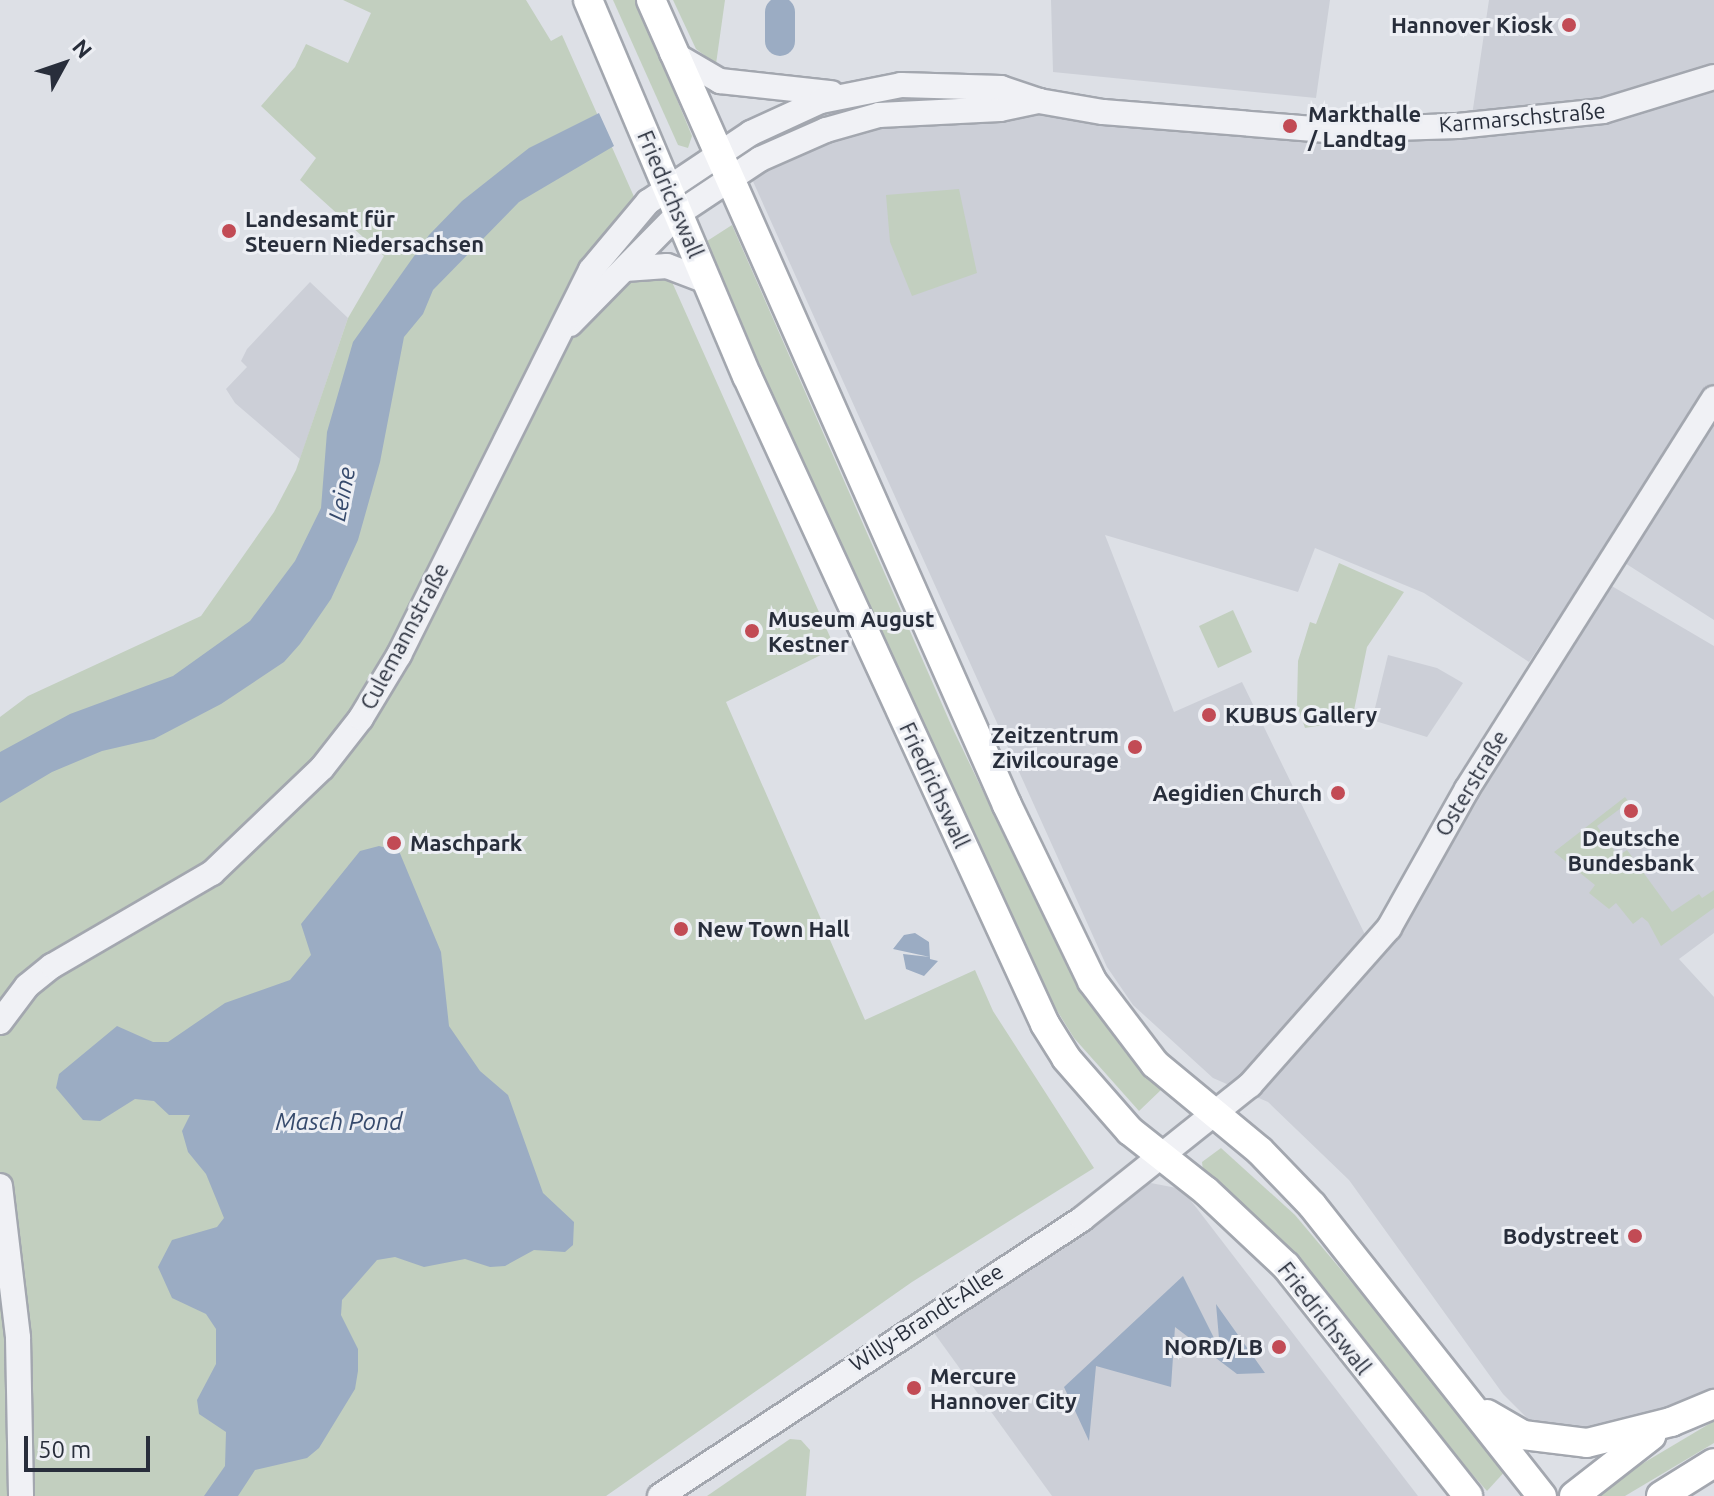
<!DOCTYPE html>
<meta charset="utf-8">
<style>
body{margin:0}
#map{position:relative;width:1714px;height:1496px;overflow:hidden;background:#dde0e6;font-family:Ubuntu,sans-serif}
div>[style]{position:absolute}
.built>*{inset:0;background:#cccfd7}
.green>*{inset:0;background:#c2cfbf}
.water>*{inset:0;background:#9bacc3}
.river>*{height:30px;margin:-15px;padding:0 15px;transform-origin:15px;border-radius:15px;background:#9bacc3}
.roads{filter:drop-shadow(2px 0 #a3a7af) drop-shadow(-2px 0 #a3a7af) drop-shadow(0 2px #a3a7af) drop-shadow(0 -2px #a3a7af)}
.tertiary>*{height:24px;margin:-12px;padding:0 12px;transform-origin:12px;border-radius:12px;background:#f0f1f5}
.secondary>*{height:28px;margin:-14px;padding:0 14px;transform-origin:14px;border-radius:14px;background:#fff}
.dots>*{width:22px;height:22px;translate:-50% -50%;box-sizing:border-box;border:4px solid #edeff4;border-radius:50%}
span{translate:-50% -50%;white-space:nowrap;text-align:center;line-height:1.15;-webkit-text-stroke:6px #edeff4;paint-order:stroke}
.poi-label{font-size:22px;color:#282e3b;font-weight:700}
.right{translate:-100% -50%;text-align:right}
.left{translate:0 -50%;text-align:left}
.street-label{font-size:22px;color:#282e3b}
.water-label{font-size:24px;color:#364a6c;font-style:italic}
.north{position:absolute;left:24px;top:24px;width:80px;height:80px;-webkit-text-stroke:6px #edeff4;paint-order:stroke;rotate:50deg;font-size:22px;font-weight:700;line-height:32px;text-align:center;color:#282e3b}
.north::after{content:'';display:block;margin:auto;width:28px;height:36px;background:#282e3b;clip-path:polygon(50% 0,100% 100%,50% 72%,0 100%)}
.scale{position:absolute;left:24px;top:1436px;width:126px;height:36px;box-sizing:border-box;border:4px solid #282e3b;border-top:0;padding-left:10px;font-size:24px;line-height:28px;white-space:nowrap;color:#282e3b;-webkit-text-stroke:6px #edeff4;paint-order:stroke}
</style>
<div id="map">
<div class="built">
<div style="clip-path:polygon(1051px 0,1330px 0,1316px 98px,1053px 72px)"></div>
<div style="clip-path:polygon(1489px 0,1714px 0,1714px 620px,1603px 549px,1529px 662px,1424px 593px,1315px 548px,1298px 592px,1105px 535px,1174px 712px,1242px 682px,1374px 953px,1394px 932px,1610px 585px,1714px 646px,1714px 933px,1679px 959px,1714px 997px,1714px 1404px,1550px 1441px,1503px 1394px,1349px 1180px,1268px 1102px,1213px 1078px,1133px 1005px,1107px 967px,751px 177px,820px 143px,881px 129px,1028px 115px,1328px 137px,1470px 129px)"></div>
<div style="clip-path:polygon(310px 282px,348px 318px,300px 459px,235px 403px,226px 389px,247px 367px,241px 361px,247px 349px)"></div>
<div style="clip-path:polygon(1388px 655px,1437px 668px,1463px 683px,1427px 737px,1372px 720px)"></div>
<div style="clip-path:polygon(1135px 1180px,1182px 1189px,1418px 1496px,1052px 1496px,924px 1319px)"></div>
</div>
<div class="green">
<div style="clip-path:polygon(343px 0,526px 0,551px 41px,562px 35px,835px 648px,726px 702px,865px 1020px,975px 970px,993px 1011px,1094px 1168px,912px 1282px,606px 1496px,0 1496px,0 717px,28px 696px,201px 616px,274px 512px,296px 470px,348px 318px,384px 256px,300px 180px,316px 158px,261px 106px,295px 67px,306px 44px,348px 63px,371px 13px)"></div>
<div style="clip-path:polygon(613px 0,636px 0,692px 136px,688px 148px,678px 145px)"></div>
<div style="clip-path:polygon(673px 0,725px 0,716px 64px,696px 49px)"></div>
<div style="clip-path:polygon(959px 189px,977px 273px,912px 296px,890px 242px,886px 195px)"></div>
<div style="clip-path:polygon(732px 225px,952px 727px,1066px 964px,1098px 1014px,1163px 1088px,1139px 1111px,1074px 1038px,1036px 977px,704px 243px)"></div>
<div style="clip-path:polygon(1339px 563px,1404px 592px,1367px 647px,1352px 720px,1305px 728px,1297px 705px,1298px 661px,1310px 622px,1316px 624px)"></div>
<div style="clip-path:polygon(1233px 610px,1252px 652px,1218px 668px,1199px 626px)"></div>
<div style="clip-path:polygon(1625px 797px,1629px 802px,1597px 826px,1618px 856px,1627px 850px,1672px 912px,1699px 894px,1702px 898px,1714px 890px,1714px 908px,1661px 946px,1648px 922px,1642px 917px,1633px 924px,1616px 903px,1609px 909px,1589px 893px,1595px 885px,1554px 852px)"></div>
<div style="clip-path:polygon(1221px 1148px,1295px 1215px,1508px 1468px,1487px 1491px,1203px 1171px,1202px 1162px)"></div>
<div style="clip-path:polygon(1714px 1421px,1714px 1443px,1625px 1496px,1588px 1496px)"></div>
<div style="clip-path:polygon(790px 1439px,801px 1440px,810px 1450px,806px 1496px,707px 1496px)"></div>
</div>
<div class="water">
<div style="clip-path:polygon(599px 113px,614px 146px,519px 202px,433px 290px,423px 314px,404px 337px,380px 462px,358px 540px,331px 599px,300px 644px,284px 662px,221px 704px,154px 739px,102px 751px,52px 772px,0 803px,0 752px,70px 714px,173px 676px,250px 621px,295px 561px,321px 508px,327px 432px,353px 342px,429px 235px,462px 201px,529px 148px)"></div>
<div style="clip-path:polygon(379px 846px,399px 851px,441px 952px,449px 1026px,480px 1071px,508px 1095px,543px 1193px,574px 1222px,573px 1245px,565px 1252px,534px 1250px,505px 1266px,490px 1267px,465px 1259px,424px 1267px,395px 1257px,377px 1260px,342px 1300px,341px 1315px,358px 1349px,358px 1371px,355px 1389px,319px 1448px,307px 1458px,255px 1470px,238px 1496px,204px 1496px,225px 1466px,226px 1432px,199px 1414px,197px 1400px,216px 1364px,216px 1329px,206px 1314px,172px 1298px,158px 1267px,172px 1240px,217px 1227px,224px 1218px,206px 1174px,188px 1152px,182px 1131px,190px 1115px,169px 1115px,154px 1101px,135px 1099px,100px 1121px,83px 1120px,56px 1088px,59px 1074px,117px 1026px,153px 1042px,168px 1042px,225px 1003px,290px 980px,311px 955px,301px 924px,360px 851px)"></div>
<div style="clip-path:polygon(915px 933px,929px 942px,930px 959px,938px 961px,924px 976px,906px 969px,903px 954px,930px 957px,893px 949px,904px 935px)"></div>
<div style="clip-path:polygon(1183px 1276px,1220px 1350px,1216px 1304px,1265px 1373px,1237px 1374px,1175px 1327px,1171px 1387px,1096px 1366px,1089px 1441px,1064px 1387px)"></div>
</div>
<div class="river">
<div style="left:780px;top:41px;width:29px;rotate:-90deg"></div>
</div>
<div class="roads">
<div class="tertiary">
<div style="left:672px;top:53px;width:56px;rotate:30.3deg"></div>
<div style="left:720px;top:81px;width:112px;rotate:6.2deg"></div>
<div style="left:625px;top:269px;width:42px;rotate:-4.1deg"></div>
<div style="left:667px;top:266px;width:45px;rotate:20.9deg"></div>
<div style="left:570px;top:324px;width:156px;rotate:-45.5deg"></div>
<div style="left:679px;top:213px;width:97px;rotate:-33.7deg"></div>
<div style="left:760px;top:159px;width:72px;rotate:-23.7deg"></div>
<div style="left:826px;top:130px;width:55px;rotate:-15.8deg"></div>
<div style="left:879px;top:115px;width:121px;rotate:-2.8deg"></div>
<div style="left:1000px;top:109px;width:40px;rotate:-12deg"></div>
<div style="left:0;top:1022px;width:45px;rotate:-53.1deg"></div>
<div style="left:27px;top:986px;width:32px;rotate:-39deg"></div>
<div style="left:52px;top:966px;width:185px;rotate:-30.2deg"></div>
<div style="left:212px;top:873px;width:152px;rotate:-43.7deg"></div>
<div style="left:322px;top:768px;width:63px;rotate:-52deg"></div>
<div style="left:361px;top:718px;width:74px;rotate:-58.9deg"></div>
<div style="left:399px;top:655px;width:430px;rotate:-63.5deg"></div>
<div style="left:591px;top:270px;width:89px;rotate:-50deg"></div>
<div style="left:648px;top:202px;width:124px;rotate:-33.8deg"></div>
<div style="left:751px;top:133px;width:77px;rotate:-24.6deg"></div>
<div style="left:821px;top:101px;width:82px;rotate:-11.3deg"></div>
<div style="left:901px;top:85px;width:100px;rotate:1.7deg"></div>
<div style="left:1001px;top:88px;width:40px;rotate:18.9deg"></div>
<div style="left:1039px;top:101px;width:65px;rotate:9.8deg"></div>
<div style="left:1103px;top:112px;width:227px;rotate:4.6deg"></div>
<div style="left:1329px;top:130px;width:129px;rotate:-1.8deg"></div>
<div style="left:1458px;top:126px;width:146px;rotate:-5.9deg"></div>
<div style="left:1603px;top:111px;width:116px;rotate:-17deg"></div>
<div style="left:0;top:1186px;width:153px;rotate:83.2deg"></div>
<div style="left:18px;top:1338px;width:158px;rotate:88.9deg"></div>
<div style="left:660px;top:1496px;width:505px;rotate:-33.28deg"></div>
<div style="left:1082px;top:1219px;width:215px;rotate:-38.6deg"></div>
<div style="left:1250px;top:1085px;width:210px;rotate:-48.5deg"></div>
<div style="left:1389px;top:928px;width:159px;rotate:-60.7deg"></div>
<div style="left:1467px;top:789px;width:462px;rotate:-57.7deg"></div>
</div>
<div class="secondary">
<div style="left:588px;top:0;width:408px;rotate:67.1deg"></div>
<div style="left:747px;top:376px;width:713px;rotate:65.3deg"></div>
<div style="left:1045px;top:1024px;width:40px;rotate:58deg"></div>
<div style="left:1066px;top:1058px;width:97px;rotate:48.8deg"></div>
<div style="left:1130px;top:1131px;width:97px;rotate:38.3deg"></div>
<div style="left:1206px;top:1191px;width:110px;rotate:43.2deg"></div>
<div style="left:1286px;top:1266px;width:293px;rotate:51.6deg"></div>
<div style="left:651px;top:0;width:880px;rotate:66.14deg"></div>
<div style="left:1007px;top:805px;width:195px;rotate:64.2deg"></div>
<div style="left:1092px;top:981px;width:104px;rotate:52.8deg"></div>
<div style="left:1155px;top:1064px;width:136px;rotate:39.6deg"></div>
<div style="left:1260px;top:1151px;width:75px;rotate:46.1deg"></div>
<div style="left:1312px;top:1205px;width:371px;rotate:51.7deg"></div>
<div style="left:1487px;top:1414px;width:42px;rotate:30.3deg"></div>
<div style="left:1523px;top:1435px;width:64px;rotate:7.1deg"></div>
<div style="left:1587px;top:1443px;width:87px;rotate:-14deg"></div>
<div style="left:1671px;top:1422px;width:47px;rotate:-22.7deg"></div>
<div style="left:1574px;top:1496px;width:98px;rotate:-37.9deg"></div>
<div style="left:1661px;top:1496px;width:62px;rotate:-31.9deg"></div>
</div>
</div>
<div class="dots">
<div style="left:1569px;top:25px;background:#c24b55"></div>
<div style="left:1290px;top:126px;background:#c24b55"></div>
<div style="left:229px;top:231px;background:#c24b55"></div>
<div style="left:752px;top:631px;background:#c24b55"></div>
<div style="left:1209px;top:715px;background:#c24b55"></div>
<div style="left:1135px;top:747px;background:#c24b55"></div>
<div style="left:1338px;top:793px;background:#c24b55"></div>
<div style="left:1631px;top:811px;background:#c24b55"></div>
<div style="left:394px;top:843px;background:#c24b55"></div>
<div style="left:681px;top:929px;background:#c24b55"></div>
<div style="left:1635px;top:1236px;background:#c24b55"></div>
<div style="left:1279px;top:1347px;background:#c24b55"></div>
<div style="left:914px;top:1388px;background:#c24b55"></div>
</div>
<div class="poi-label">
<span class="right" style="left:1553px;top:25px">Hannover Kiosk</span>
<span class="left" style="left:1308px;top:126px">Markthalle<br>/ Landtag</span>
<span class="left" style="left:245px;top:231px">Landesamt für<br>Steuern Niedersachsen</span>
<span class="left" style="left:768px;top:631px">Museum August<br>Kestner</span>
<span class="left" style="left:1225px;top:715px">KUBUS Gallery</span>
<span class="right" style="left:1119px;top:747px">Zeitzentrum<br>Zivilcourage</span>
<span class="right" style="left:1322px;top:793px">Aegidien Church</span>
<span style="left:1631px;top:850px">Deutsche<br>Bundesbank</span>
<span class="left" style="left:410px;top:843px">Maschpark</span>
<span class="left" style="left:697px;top:929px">New Town Hall</span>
<span class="right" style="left:1619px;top:1236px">Bodystreet</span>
<span class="right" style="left:1263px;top:1347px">NORD/LB</span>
<span class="left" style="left:930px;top:1388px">Mercure<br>Hannover City</span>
</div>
<div class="street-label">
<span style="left:1522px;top:117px;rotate:-5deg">Karmarschstraße</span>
<span style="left:671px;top:194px;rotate:67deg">Friedrichswall</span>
<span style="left:404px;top:636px;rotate:-62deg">Culemannstraße</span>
<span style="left:1471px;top:783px;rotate:-59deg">Osterstraße</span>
<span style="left:935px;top:785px;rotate:65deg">Friedrichswall</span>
<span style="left:926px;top:1317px;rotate:-33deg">Willy-Brandt-Allee</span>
<span style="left:1325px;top:1318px;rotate:52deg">Friedrichswall</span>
</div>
<div class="water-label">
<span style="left:342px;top:494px;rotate:-79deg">Leine</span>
<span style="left:339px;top:1122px">Masch Pond</span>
</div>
<div class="north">N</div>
<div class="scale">50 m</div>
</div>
